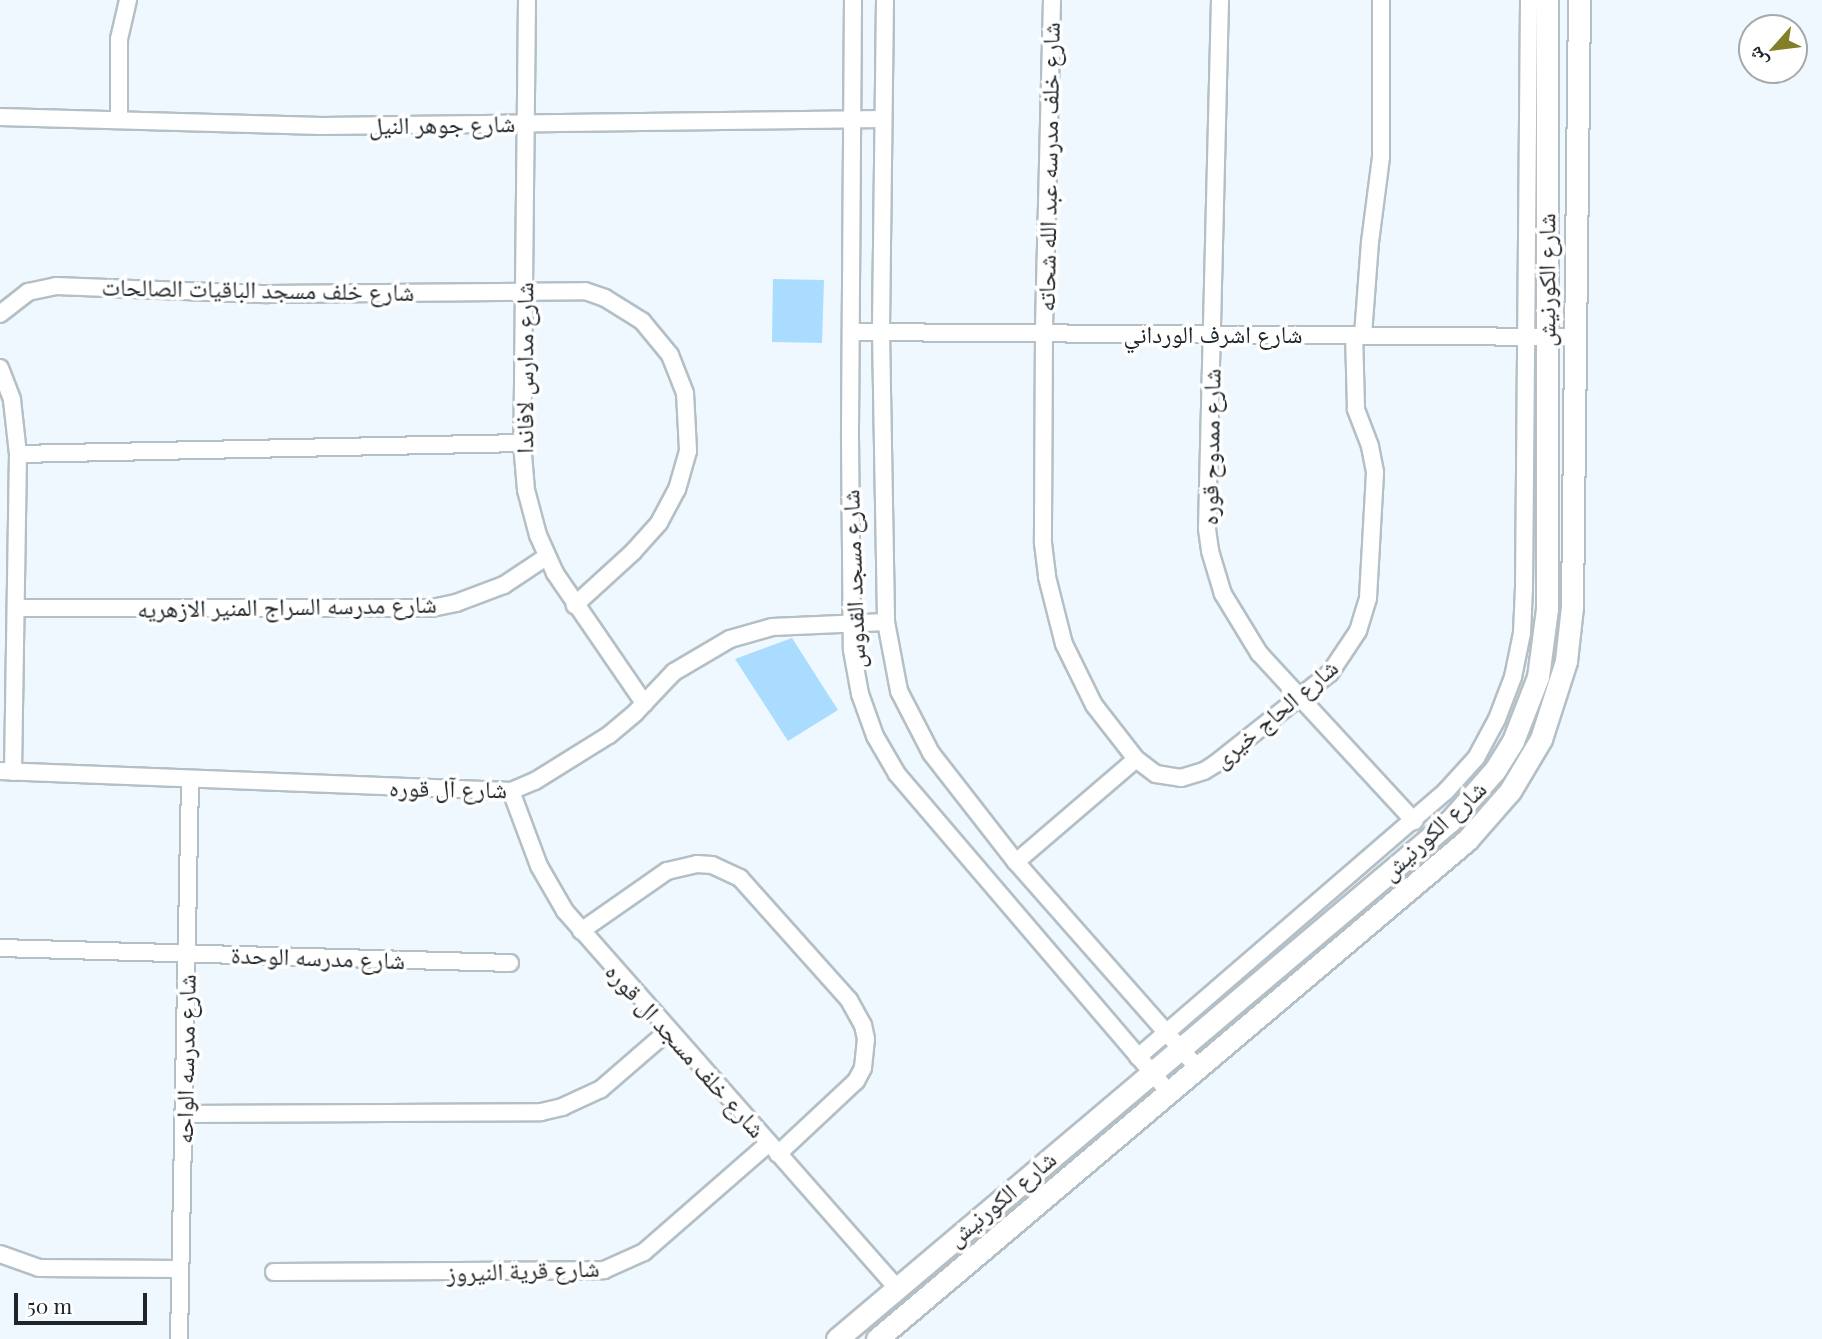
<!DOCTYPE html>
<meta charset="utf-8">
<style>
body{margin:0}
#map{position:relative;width:1822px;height:1339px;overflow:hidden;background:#eff8fe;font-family:"Playfair Display","Noto Naskh Arabic",serif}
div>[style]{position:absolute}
.building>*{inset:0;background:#a9dcff}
.roads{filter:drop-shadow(2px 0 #b4bfc6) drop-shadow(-2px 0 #b4bfc6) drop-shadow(0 2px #b4bfc6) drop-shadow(0 -2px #b4bfc6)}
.minor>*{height:16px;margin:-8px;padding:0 8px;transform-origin:8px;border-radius:8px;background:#fff}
.tertiary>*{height:21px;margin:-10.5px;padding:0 10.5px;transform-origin:10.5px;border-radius:10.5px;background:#fff}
span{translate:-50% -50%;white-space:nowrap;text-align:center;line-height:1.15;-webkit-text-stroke:7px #fff;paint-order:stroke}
.street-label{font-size:24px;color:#212528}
.north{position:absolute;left:1738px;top:14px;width:70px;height:70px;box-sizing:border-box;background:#fff;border:2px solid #a6a8a9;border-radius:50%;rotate:242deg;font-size:19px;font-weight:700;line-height:28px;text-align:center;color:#212528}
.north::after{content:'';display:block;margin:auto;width:24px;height:32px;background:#837f26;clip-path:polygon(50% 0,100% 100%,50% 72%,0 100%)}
.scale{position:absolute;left:14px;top:1293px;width:133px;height:32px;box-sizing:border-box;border:4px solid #212528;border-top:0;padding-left:9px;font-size:21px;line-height:24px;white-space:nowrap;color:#212528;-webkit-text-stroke:5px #fff;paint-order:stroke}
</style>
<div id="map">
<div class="building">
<div style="clip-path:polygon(773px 279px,824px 280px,822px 343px,772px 342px)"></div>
<div style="clip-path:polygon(792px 638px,838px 710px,788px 741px,735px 659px)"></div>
</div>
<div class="roads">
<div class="minor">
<div style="left:527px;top:0;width:443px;rotate:90.6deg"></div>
<div style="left:522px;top:443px;width:47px;rotate:85.1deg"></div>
<div style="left:526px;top:490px;width:47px;rotate:75.1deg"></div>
<div style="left:538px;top:535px;width:42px;rotate:65.9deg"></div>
<div style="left:555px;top:573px;width:158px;rotate:55.6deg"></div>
<div style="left:853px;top:0;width:437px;rotate:90.4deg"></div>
<div style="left:850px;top:437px;width:213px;rotate:89.5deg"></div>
<div style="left:852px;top:650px;width:45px;rotate:79.7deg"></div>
<div style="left:860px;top:694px;width:45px;rotate:70.3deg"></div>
<div style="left:875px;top:736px;width:44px;rotate:59.9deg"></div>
<div style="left:897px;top:774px;width:417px;rotate:49.5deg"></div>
<div style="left:885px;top:0;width:332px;rotate:90.7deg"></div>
<div style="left:881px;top:332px;width:290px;rotate:89deg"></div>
<div style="left:886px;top:622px;width:70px;rotate:79.3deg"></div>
<div style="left:899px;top:691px;width:70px;rotate:62.7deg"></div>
<div style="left:931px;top:753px;width:138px;rotate:52.1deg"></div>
<div style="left:1016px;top:862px;width:273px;rotate:48.6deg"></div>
<div style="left:1052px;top:0;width:333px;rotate:91.4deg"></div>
<div style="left:1044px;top:333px;width:210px;rotate:90.3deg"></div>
<div style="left:1043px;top:543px;width:34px;rotate:83deg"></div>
<div style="left:1047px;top:577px;width:69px;rotate:75.8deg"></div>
<div style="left:1064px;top:644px;width:68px;rotate:63.8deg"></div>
<div style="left:1094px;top:705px;width:68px;rotate:52.1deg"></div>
<div style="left:1136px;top:759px;width:25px;rotate:37deg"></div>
<div style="left:1156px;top:774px;width:25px;rotate:9deg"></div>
<div style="left:1181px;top:778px;width:24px;rotate:-17deg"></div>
<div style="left:1204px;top:771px;width:13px;rotate:-32deg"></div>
<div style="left:1215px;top:764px;width:147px;rotate:-38.4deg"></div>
<div style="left:1330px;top:673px;width:50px;rotate:-56.3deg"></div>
<div style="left:1358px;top:631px;width:34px;rotate:-73deg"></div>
<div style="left:1368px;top:598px;width:126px;rotate:-86.8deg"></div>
<div style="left:1375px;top:472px;width:26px;rotate:-101deg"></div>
<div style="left:1370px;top:446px;width:40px;rotate:-111deg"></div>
<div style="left:1356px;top:409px;width:74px;rotate:-91.5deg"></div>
<div style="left:1220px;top:0;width:529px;rotate:91.41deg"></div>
<div style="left:1207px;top:529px;width:22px;rotate:82deg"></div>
<div style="left:1210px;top:551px;width:45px;rotate:73.2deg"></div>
<div style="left:1223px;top:594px;width:69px;rotate:58.6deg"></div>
<div style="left:1259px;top:653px;width:229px;rotate:47.3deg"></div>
<div style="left:0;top:117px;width:322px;rotate:1.6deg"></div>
<div style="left:322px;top:126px;width:561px;rotate:-0.71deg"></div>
<div style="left:119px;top:120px;width:81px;rotate:-90deg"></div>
<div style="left:119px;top:39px;width:40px;rotate:-77deg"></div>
<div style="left:0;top:314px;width:36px;rotate:-38deg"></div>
<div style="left:28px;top:292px;width:29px;rotate:-12deg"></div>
<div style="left:56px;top:286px;width:212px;rotate:2.2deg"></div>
<div style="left:268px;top:294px;width:317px;rotate:-0.5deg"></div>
<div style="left:585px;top:291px;width:21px;rotate:19deg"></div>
<div style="left:605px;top:298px;width:44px;rotate:31.9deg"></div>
<div style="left:642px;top:321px;width:44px;rotate:50.5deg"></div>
<div style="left:670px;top:355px;width:41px;rotate:68.5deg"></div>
<div style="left:685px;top:393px;width:58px;rotate:87deg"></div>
<div style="left:688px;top:451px;width:40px;rotate:106deg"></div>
<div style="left:677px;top:489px;width:38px;rotate:118deg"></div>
<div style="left:659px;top:523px;width:39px;rotate:132deg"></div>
<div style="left:633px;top:552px;width:79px;rotate:137.6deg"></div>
<div style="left:851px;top:332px;width:724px;rotate:0.4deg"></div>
<div style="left:1363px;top:335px;width:93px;rotate:-85.7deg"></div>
<div style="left:1370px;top:242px;width:86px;rotate:-82.6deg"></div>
<div style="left:1381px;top:157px;width:157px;rotate:-90deg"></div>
<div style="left:0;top:368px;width:34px;rotate:69deg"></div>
<div style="left:12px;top:400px;width:54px;rotate:83.7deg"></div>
<div style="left:18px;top:454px;width:318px;rotate:90.9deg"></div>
<div style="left:18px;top:454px;width:504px;rotate:-1.25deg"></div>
<div style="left:16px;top:608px;width:416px"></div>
<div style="left:432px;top:608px;width:25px;rotate:-12deg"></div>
<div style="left:456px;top:603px;width:51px;rotate:-20.6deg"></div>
<div style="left:504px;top:585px;width:50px;rotate:-33.7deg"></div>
<div style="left:0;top:771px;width:511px;rotate:2.24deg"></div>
<div style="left:511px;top:791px;width:26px;rotate:-23deg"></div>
<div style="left:535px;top:781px;width:87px;rotate:-31.9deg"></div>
<div style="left:609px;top:735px;width:35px;rotate:-40deg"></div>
<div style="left:636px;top:712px;width:55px;rotate:-46.5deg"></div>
<div style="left:674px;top:672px;width:65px;rotate:-30.5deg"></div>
<div style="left:730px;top:639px;width:44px;rotate:-15.9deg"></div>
<div style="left:772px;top:627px;width:114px;rotate:-2.5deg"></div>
<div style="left:511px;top:791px;width:80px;rotate:69.5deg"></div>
<div style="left:539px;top:866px;width:52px;rotate:60deg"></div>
<div style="left:565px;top:911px;width:501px;rotate:48.64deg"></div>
<div style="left:1016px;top:862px;width:158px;rotate:-40.6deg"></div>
<div style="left:581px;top:931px;width:105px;rotate:-34.9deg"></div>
<div style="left:667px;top:871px;width:31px;rotate:-13deg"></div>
<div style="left:697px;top:864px;width:15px;rotate:4deg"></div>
<div style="left:712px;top:865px;width:31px;rotate:25deg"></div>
<div style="left:740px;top:878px;width:164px;rotate:48.2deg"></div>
<div style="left:849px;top:1000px;width:29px;rotate:61deg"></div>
<div style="left:863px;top:1025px;width:14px;rotate:78deg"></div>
<div style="left:866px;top:1039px;width:29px;rotate:96deg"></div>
<div style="left:863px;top:1068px;width:15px;rotate:118deg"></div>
<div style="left:856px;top:1081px;width:107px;rotate:136.9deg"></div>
<div style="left:0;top:948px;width:510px;rotate:1.68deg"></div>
<div style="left:1138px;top:1057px;width:407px;rotate:-40.8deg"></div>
<div style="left:1446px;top:791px;width:45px;rotate:-47.7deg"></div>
<div style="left:1476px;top:758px;width:44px;rotate:-61.7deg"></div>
<div style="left:1497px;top:719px;width:45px;rotate:-69.1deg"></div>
<div style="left:1513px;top:677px;width:45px;rotate:-78.4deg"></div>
<div style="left:1522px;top:633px;width:45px;rotate:-87.5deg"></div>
<div style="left:1524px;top:588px;width:588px;rotate:-89.51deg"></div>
<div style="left:183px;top:1114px;width:358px;rotate:-0.3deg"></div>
<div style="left:541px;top:1112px;width:22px;rotate:-13deg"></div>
<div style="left:562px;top:1107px;width:43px;rotate:-24.8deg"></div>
<div style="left:601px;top:1089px;width:90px;rotate:-40.9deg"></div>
<div style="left:0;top:1254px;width:41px;rotate:19.7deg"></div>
<div style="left:39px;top:1268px;width:141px;rotate:0.4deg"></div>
<div style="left:274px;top:1272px;width:330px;rotate:-0.3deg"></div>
<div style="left:604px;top:1270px;width:44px;rotate:-24.2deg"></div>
<div style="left:644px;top:1252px;width:166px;rotate:-41.1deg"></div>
<div style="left:179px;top:1339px;width:559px;rotate:-88.87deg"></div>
</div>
<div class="tertiary">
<div style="left:837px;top:1339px;width:803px;rotate:-40.2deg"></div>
<div style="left:1450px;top:821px;width:68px;rotate:-48.6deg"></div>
<div style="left:1495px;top:770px;width:34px;rotate:-58deg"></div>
<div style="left:1513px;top:741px;width:69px;rotate:-68.7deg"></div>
<div style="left:1538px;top:677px;width:69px;rotate:-82.5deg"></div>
<div style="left:1547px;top:609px;width:609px;rotate:-90deg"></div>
<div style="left:877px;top:1339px;width:773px;rotate:-40.22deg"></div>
<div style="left:1467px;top:840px;width:65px;rotate:-48.7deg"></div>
<div style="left:1510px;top:791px;width:61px;rotate:-59.2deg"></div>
<div style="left:1541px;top:739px;width:82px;rotate:-72.2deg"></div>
<div style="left:1566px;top:661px;width:54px;rotate:-83.7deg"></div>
<div style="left:1572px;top:607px;width:607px;rotate:-89.34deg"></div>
</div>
</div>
<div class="street-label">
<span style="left:442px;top:124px;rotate:-1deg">شارع جوهر النيل</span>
<span style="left:1048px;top:167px;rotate:-89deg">شارع خلف مدرسه عبد الله شحاته</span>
<span style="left:1546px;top:280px;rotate:-90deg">شارع الكورنيش</span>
<span style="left:258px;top:289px;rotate:1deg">شارع خلف مسجد الباقيات الصالحات</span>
<span style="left:1213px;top:334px">شارع اشرف الورداني</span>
<span style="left:524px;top:368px;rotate:-90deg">شارع مدارس لافاندا</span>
<span style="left:1210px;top:447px;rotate:-89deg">شارع ممدوح قوره</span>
<span style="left:853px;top:579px;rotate:-92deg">شارع مسجد القدوس</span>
<span style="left:287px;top:606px;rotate:-1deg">شارع مدرسه السراج المنير الازهريه</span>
<span style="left:1275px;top:713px;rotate:-40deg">شارع الحاج خيرى</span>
<span style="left:448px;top:788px;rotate:1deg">شارع آل قوره</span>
<span style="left:1433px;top:830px;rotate:-43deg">شارع الكورنيش</span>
<span style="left:318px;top:957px;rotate:2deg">شارع مدرسه الوحدة</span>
<span style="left:686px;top:1050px;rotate:48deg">شارع خلف مسجد ال قوره</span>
<span style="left:185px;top:1059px;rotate:-89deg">شارع مدرسه الواحه</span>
<span style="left:1001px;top:1198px;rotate:-40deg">شارع الكورنيش</span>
<span style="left:523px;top:1270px;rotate:-2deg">شارع قرية النيروز</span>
</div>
<div class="north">ش</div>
<div class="scale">50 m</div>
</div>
